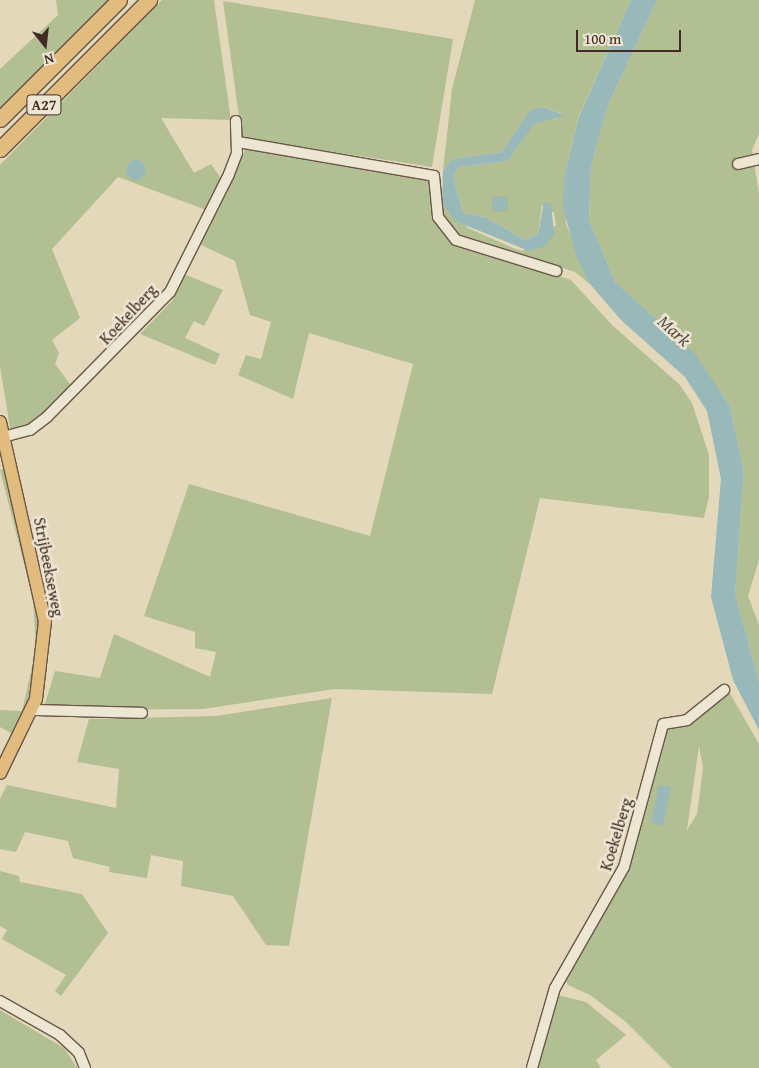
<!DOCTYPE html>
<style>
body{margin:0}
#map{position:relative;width:759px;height:1068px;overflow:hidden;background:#e4d8bb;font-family:"Gentium Book Plus",serif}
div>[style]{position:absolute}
.green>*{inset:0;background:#b1bf92}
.water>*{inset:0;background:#98b8b9}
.round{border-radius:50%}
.roads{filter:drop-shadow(1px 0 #6a5648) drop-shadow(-1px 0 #6a5648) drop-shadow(0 1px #6a5648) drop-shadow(0 -1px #6a5648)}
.minor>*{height:10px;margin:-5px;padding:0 5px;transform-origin:5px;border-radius:5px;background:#ede6d3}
.major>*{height:12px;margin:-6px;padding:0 6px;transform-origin:6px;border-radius:6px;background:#e2bc7e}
.highway>*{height:15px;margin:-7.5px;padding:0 7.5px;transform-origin:7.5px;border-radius:7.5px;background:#e2bc7e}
span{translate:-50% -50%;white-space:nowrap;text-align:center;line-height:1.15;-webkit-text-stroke:5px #ede6d3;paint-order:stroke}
.shield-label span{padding:1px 4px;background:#ede6d3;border:1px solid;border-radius:4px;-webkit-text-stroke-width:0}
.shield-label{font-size:15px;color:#412b22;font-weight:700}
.street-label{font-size:16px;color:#412b22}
.water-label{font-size:18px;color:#574e48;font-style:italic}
.north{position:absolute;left:20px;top:20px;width:50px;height:50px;-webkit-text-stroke:4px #ede6d3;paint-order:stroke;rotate:164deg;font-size:14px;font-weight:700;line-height:20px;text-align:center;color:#412b22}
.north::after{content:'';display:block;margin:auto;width:18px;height:22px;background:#412b22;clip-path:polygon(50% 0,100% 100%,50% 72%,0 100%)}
.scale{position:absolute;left:576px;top:30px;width:105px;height:22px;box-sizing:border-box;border:2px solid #412b22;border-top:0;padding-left:6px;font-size:15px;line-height:18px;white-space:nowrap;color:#412b22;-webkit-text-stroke:4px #ede6d3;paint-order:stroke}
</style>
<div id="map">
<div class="green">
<div style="clip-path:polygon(56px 0,111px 0,0 110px,0 69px,58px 15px)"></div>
<div style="clip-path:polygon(162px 0,214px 0,231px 120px,161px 118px,194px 173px,211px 164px,222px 180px,206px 210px,118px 177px,52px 249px,80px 318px,52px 340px,59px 353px,55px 364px,73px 388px,27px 428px,15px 430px,10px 428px,0 366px,0 165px)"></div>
<div style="clip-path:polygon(475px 0,631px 0,578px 118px,564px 178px,566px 224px,590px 284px,575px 272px,460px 235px,444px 222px,440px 206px,441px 191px,442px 203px,468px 228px,513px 248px,522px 251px,556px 225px,554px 213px,542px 205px,538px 234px,525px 240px,485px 217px,463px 213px,453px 177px,458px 167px,508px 161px,532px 125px,563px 114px,544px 107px,502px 152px,452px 159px,443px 171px,452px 89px)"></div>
<div style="clip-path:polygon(657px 0,759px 0,759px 134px,752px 150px,759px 194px,759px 560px,748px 596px,759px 625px,759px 682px,735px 594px,744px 473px,730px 406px,694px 354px,615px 282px,589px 220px,591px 167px,608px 105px)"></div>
<div style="clip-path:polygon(223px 1px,453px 39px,432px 167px,242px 138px)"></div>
<div style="clip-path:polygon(246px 148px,429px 180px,432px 212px,447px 238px,571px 280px,612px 325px,679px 384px,692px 403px,709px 455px,709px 497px,704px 518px,540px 498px,492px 694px,334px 689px,203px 709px,43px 710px,55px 671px,100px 678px,114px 634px,210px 677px,216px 652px,195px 648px,195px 632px,144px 616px,189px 484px,370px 536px,413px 364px,309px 333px,293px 399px,238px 375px,246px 355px,261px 359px,271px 322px,250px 315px,235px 261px,199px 244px)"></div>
<div style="clip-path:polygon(184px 274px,223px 290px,204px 326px,194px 321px,185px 338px,220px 354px,215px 365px,140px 334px,172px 301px)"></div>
<div style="clip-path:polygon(6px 468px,41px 623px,34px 693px,0 762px,11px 733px,0 727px,0 710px,22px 711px,36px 649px,33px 599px,0 470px)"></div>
<div style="clip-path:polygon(evenodd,728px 690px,759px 744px,759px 1068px,672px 1068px,626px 1022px,590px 995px,568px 985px,564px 978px,624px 876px,663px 731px,683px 723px,728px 690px,699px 746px,703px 768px,697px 814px,687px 830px,699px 746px)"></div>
<div style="clip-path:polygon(332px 698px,289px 946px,266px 945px,233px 896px,181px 886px,183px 861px,151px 855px,147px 878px,109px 872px,110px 867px,73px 858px,68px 841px,25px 832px,16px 852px,0 849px,0 799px,7px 785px,116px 808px,119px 769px,77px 762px,89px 719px,216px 716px)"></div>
<div style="clip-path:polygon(0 871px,19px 876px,20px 882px,82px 894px,108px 933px,61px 996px,55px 991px,66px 975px,2px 939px,7px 930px,0 926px)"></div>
<div style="clip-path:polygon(557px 995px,586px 1002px,626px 1035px,596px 1060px,601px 1068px,536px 1068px)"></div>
<div style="clip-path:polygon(0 1010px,64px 1048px,77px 1068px,0 1068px)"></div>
</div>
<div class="water">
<div style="clip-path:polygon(631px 0,657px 0,608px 105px,591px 167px,589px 220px,615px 282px,694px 353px,730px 406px,744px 473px,735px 594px,759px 682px,759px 730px,733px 680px,711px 597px,721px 479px,707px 411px,685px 377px,621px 320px,590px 284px,577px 258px,563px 208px,564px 178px,578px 119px)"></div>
<div style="clip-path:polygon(544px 107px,564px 115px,533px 125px,508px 161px,458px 167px,453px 177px,463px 213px,485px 217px,525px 240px,538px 234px,544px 202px,551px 204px,554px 234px,545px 246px,529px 251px,455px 221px,442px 203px,443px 171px,452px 159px,502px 152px,530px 110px)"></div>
<div class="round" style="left:126px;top:160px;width:20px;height:20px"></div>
<div class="round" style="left:492px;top:196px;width:16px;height:16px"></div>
<div style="clip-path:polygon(659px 785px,671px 787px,663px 826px,651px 822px)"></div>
</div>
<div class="roads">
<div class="minor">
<div style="left:238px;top:142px;width:199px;rotate:9.8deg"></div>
<div style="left:434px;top:176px;width:41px;rotate:84.4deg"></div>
<div style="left:438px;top:217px;width:29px;rotate:52deg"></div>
<div style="left:456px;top:240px;width:105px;rotate:17.2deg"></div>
<div style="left:738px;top:164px;width:22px;rotate:-13deg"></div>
<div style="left:3px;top:437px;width:28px;rotate:-15deg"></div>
<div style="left:30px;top:430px;width:21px;rotate:-37deg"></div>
<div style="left:47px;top:417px;width:175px;rotate:-45.5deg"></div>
<div style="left:170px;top:292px;width:132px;rotate:-63.4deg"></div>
<div style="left:229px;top:174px;width:22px;rotate:-69deg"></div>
<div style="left:237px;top:153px;width:32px;rotate:-92deg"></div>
<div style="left:31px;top:710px;width:111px;rotate:1.5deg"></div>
<div style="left:0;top:1001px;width:69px;rotate:29.5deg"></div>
<div style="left:60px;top:1035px;width:26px;rotate:43deg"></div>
<div style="left:79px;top:1053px;width:16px;rotate:68deg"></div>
<div style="left:532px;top:1068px;width:83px;rotate:-74deg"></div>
<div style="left:555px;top:988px;width:139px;rotate:-60.3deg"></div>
<div style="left:624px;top:867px;width:148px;rotate:-74.7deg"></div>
<div style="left:663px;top:724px;width:24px;rotate:-9deg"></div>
<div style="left:687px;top:720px;width:48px;rotate:-39deg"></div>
</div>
<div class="major">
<div style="left:0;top:422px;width:204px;rotate:77.3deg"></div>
<div style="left:45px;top:621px;width:79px;rotate:96.6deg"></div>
<div style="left:36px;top:699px;width:82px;rotate:115.9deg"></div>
</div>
<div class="highway">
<div style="left:0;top:119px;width:168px;rotate:-45deg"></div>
<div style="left:0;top:149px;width:211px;rotate:-45deg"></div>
</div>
</div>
<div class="shield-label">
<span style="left:44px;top:105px">A27</span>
</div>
<div class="street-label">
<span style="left:128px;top:314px;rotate:-47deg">Koekelberg</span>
<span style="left:49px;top:567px;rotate:79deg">Strijbeekseweg</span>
<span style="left:616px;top:834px;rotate:-73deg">Koekelberg</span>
</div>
<div class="water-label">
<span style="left:674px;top:331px;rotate:42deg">Mark</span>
</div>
<div class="north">N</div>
<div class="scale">100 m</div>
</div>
